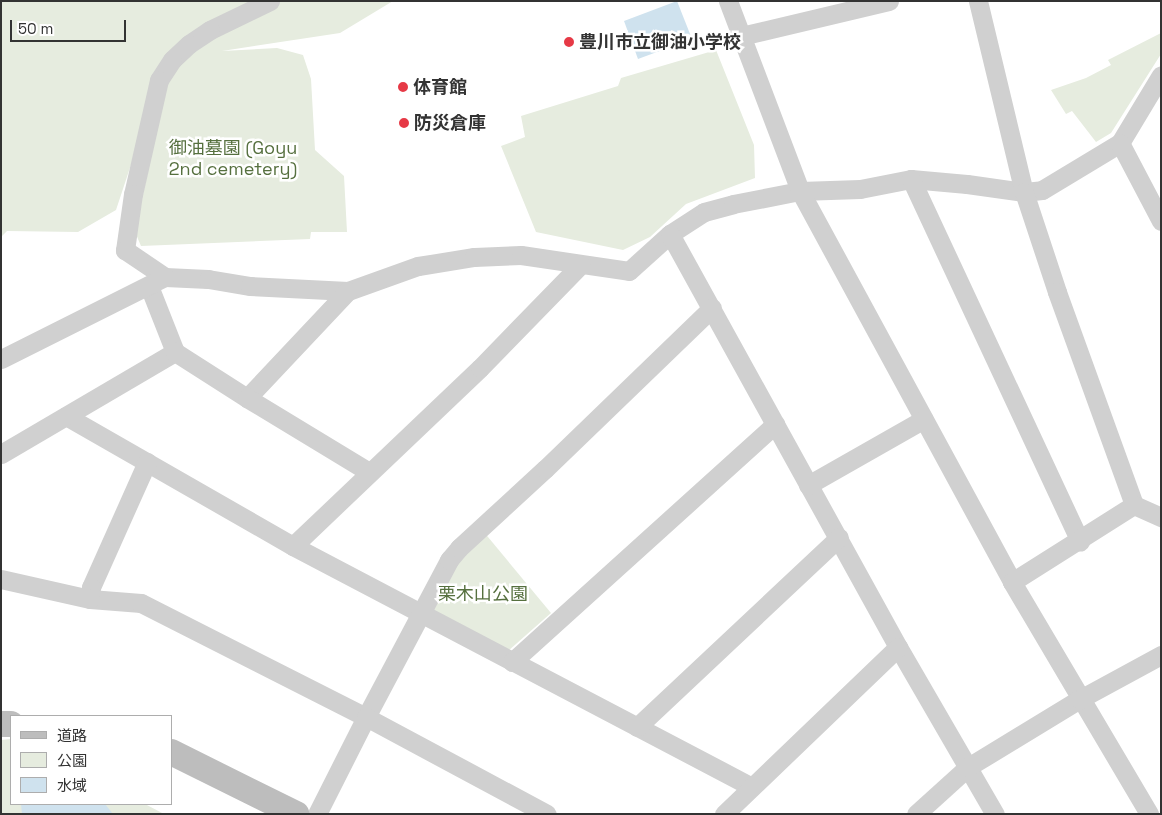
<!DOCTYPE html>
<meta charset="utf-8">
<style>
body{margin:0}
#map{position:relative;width:1162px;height:815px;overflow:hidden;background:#fff;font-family:"Space Grotesk","Noto Sans JP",sans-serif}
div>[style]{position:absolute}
.green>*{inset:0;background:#e6ecdf}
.water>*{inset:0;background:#cfe2ee}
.minor>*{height:19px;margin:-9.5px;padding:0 9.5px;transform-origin:9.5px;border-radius:9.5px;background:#d0d0d0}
.secondary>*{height:26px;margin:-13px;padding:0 13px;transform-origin:13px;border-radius:13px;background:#bdbdbd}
.dots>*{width:14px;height:14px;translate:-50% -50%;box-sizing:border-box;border:2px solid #fff;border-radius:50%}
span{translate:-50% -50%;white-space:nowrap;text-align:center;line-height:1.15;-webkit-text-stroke:5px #fff;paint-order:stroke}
.poi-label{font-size:18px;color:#333;font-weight:700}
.left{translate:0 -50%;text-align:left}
.park-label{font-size:18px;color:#56703f}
.frame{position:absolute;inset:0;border:2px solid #333;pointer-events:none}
.legend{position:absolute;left:10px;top:715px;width:162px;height:90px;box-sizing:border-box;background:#fff;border:1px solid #adadad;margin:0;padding:6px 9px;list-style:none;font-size:15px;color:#333}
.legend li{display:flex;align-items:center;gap:10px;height:25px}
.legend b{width:25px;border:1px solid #adadad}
.scale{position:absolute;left:10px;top:20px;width:116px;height:22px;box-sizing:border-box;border:2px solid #333;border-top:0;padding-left:6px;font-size:15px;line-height:18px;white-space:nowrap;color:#333;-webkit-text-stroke:4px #fff;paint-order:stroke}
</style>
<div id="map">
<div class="green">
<div style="clip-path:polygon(1px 1px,393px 1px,340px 33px,222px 51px,277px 48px,303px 55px,311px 79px,315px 150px,344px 176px,347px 232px,311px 232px,310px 239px,141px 246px,135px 232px,168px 77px,166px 59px,116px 210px,78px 232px,7px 231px,1px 237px)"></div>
<div style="clip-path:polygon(1161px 33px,1161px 54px,1111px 133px,1096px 142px,1072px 111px,1066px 114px,1051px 90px,1086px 78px,1111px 65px,1108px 60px)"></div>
<div style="clip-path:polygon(716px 50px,754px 145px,755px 178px,686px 204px,650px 237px,623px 250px,536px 232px,501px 146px,525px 137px,521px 116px,618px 86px,621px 78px)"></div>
<div style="clip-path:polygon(483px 531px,551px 613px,507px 652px,431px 612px,461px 551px)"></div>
<div style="clip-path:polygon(11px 739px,11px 804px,145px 804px,164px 814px,1px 814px,1px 740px)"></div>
</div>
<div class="water">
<div style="clip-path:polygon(677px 1px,692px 39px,638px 59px,624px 21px)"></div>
<div style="clip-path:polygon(21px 804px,105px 804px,113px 814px,22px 814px)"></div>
</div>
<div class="minor">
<div style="left:270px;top:1px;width:67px;rotate:154.2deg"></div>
<div style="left:210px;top:30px;width:25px;rotate:146deg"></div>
<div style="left:189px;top:44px;width:23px;rotate:137deg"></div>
<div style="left:172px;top:60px;width:24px;rotate:123deg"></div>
<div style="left:159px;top:80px;width:117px;rotate:102.8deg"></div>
<div style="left:133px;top:194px;width:57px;rotate:98.1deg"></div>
<div style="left:125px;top:250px;width:48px;rotate:34deg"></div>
<div style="left:165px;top:277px;width:43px;rotate:2.7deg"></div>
<div style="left:208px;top:279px;width:43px;rotate:9.5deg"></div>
<div style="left:250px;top:286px;width:98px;rotate:2.9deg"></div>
<div style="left:348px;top:291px;width:74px;rotate:-19.7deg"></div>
<div style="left:418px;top:266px;width:57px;rotate:-9.1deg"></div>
<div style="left:474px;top:257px;width:47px;rotate:-2.4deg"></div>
<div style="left:521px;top:255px;width:109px;rotate:8.4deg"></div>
<div style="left:629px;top:271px;width:55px;rotate:-42.1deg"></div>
<div style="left:670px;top:234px;width:40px;rotate:-32.9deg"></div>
<div style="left:704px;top:212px;width:30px;rotate:-15deg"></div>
<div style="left:733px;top:204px;width:68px;rotate:-11deg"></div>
<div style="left:800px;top:191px;width:60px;rotate:-1.9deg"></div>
<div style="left:860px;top:189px;width:52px;rotate:-11.1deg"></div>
<div style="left:911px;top:179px;width:56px;rotate:5.1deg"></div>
<div style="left:967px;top:184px;width:58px;rotate:8deg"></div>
<div style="left:1024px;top:192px;width:18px;rotate:-6deg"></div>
<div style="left:1042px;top:190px;width:91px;rotate:-31.1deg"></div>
<div style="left:1120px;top:143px;width:79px;rotate:-58.9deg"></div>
<div style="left:728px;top:1px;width:203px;rotate:69.2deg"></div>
<div style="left:800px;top:191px;width:445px;rotate:61.5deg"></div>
<div style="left:1012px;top:582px;width:269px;rotate:59.4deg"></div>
<div style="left:978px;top:1px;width:196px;rotate:76.5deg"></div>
<div style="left:1024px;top:192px;width:105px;rotate:71.7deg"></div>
<div style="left:1057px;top:292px;width:226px;rotate:70.1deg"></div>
<div style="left:1134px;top:505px;width:30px;rotate:24deg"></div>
<div style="left:741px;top:36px;width:152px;rotate:-13.3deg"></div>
<div style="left:1120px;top:143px;width:88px;rotate:62.3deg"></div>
<div style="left:911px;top:179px;width:400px;rotate:65deg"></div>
<div style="left:670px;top:234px;width:472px;rotate:61.1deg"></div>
<div style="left:898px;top:647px;width:193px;rotate:59.9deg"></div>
<div style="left:149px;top:286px;width:71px;rotate:68.5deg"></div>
<div style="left:1px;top:359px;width:183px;rotate:-26.6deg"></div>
<div style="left:247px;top:398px;width:147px;rotate:-46.7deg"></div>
<div style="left:66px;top:416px;width:262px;rotate:29.8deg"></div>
<div style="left:293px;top:546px;width:518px;rotate:27.7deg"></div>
<div style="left:1px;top:454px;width:202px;rotate:-30.4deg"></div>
<div style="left:175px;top:352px;width:85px;rotate:32.6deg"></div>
<div style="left:247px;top:398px;width:143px;rotate:31.2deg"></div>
<div style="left:147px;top:462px;width:137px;rotate:114.1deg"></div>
<div style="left:91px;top:587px;width:12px;rotate:95deg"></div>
<div style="left:90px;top:599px;width:51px;rotate:4.5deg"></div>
<div style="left:141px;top:603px;width:252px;rotate:26.9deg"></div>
<div style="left:366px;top:717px;width:178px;rotate:-62.1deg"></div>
<div style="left:449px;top:560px;width:16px;rotate:-50deg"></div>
<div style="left:459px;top:548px;width:117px;rotate:-42.6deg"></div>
<div style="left:545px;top:469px;width:232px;rotate:-44deg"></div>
<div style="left:808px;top:485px;width:133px;rotate:-29.6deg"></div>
<div style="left:293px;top:546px;width:258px;rotate:-43.6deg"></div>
<div style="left:480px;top:368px;width:144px;rotate:-45.8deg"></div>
<div style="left:1px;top:579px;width:91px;rotate:12.7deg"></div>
<div style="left:1012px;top:582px;width:144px;rotate:-32.3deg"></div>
<div style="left:512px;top:662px;width:355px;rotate:-42.1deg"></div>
<div style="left:637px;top:727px;width:277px;rotate:-43.2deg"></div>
<div style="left:317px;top:814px;width:109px;rotate:-63.2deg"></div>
<div style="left:366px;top:717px;width:205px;rotate:28.2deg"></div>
<div style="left:724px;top:814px;width:241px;rotate:-43.8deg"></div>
<div style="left:916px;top:814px;width:70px;rotate:-42.1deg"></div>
<div style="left:968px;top:767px;width:131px;rotate:-31.3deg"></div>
<div style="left:1080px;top:699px;width:92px;rotate:-28.5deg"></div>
</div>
<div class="secondary">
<div style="left:1px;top:724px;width:10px"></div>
<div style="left:171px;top:752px;width:140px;rotate:26.4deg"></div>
</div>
<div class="dots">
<div style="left:569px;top:42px;background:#e63946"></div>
<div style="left:403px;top:87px;background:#e63946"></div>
<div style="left:404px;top:123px;background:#e63946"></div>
</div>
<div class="poi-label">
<span class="left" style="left:579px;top:42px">豊川市立御油小学校</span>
<span class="left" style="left:413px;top:87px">体育館</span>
<span class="left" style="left:414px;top:123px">防災倉庫</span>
</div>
<div class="park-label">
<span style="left:233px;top:159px">御油墓園 (Goyu<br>2nd cemetery)</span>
<span style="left:483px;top:594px">栗木山公園</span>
</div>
<div class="frame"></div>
<ul class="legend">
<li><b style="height:6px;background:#bdbdbd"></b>道路</li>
<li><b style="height:14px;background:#e6ecdf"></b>公園</li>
<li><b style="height:14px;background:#cfe2ee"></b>水域</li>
</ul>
<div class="scale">50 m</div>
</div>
